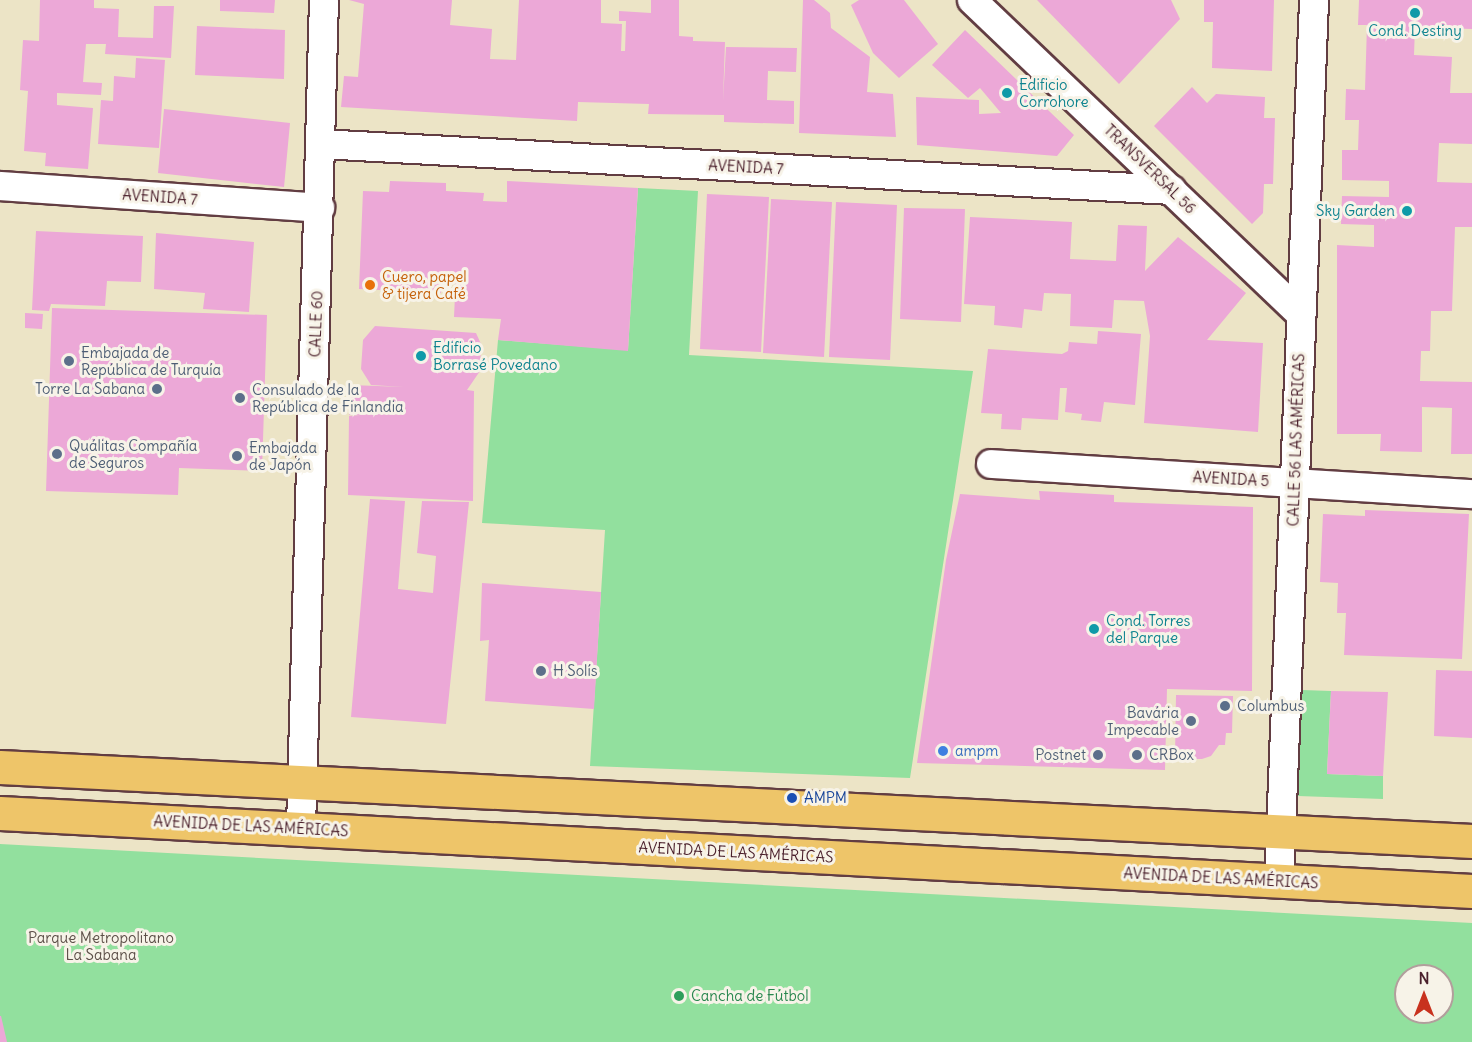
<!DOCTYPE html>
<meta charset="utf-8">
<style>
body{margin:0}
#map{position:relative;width:1472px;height:1042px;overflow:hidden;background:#ece4c6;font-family:Delius,sans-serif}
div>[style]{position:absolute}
.green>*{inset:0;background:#92e09e}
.building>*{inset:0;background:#eca8d7}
.roads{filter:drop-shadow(2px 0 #623d42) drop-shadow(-2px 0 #623d42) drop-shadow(0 2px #623d42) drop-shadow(0 -2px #623d42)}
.minor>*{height:28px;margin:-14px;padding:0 14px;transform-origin:14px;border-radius:14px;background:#fff}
.major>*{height:33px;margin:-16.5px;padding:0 16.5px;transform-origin:16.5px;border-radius:16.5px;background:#eec569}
.dots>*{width:16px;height:16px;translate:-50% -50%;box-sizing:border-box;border:3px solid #f7f3e8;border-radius:50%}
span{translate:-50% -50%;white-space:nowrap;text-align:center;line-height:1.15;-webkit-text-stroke:6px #f7f3e8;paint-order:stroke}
.culture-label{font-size:15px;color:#0d838f}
.left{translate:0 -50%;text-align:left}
.right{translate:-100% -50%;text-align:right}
.street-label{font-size:15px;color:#4a1f2b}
.food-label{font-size:15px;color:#c56008}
.service-label{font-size:15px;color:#4e5e75}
.shop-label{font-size:15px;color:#366cbe}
.transit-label{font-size:15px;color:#164399}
.park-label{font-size:15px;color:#5c4f48}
.leisure-label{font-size:15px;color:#27864d}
.north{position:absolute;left:1394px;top:964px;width:60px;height:60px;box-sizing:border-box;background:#f7f3e8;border:2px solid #b29e9c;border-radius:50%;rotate:0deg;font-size:16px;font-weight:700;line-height:24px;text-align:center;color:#4a1f2b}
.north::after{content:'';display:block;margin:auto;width:21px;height:27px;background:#c8321e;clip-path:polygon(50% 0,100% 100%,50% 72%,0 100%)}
</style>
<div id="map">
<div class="green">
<div style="clip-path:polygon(638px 188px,698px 191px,689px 355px,973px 371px,910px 778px,590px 766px,605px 530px,482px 523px,498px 340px,628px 350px)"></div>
<div style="clip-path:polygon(1302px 690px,1331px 691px,1327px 774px,1383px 776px,1383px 799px,1298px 796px)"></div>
<div style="clip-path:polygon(evenodd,0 844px,1472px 923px,1472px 1042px,0 1042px,0 844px,1406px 976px,1442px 976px,1442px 1012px,1406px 1012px,1406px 976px)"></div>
</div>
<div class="building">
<div style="clip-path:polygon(40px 0,94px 0,94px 8px,119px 9px,118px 37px,153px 38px,154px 6px,174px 6px,171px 58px,105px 54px,106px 44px,86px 44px,83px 82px,102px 83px,101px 95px,57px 93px,57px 105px,93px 108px,88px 169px,45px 166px,46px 153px,24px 151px,28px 91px,20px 90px,23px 40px,39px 41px)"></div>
<div style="clip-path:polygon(220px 0,275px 0,274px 13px,220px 11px)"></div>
<div style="clip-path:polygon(349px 0,452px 0,450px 25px,492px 29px,490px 59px,516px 60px,519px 0,601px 0,601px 23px,622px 24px,621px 51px,625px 51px,626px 21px,619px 21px,619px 11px,651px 13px,651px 0,679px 0,679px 36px,693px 37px,693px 41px,725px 42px,723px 101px,726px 47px,797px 48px,796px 72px,768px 71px,767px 100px,794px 101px,794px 124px,724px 122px,724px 115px,648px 114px,649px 104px,578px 102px,577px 121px,341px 107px,344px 76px,358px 77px,364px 4px)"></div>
<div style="clip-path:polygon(803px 0,814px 0,830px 13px,831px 28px,870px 57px,867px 92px,893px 94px,896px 137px,799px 133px)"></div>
<div style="clip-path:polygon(859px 0,904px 0,938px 44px,899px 78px,873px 53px,851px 5px)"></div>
<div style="clip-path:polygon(1037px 0,1171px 0,1180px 19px,1119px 84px)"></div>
<div style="clip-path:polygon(1204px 0,1274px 0,1272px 71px,1212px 68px,1213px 22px,1204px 22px)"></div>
<div style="clip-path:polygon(1359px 0,1472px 0,1472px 29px,1415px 27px,1414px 55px,1452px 57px,1450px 93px,1472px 93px,1472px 144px,1439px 143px,1437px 182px,1472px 183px,1472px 227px,1455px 227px,1452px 311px,1431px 311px,1430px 351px,1421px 351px,1420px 381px,1472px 382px,1472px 454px,1451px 454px,1452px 408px,1422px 407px,1422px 452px,1380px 451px,1381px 434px,1337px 434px,1337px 245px,1374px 247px,1374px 225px,1341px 224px,1342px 196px,1389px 197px,1389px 181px,1342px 180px,1342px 150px,1358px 150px,1359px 120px,1345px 120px,1346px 89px,1365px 90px,1367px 25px,1358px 25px)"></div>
<div style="clip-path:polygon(197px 26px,285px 30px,284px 79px,195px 75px)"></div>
<div style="clip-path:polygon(965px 30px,1074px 135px,1057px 156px,917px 145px,916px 97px,979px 100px,979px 114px,1001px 113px,980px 88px,968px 98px,932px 65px)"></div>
<div style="clip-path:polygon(136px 58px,165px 60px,159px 148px,98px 144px,101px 100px,113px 101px,114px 76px,135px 78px)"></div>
<div style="clip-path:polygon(1192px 87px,1207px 103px,1216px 94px,1265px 97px,1264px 118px,1275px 118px,1273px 184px,1264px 184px,1263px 213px,1252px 224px,1154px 126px)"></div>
<div style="clip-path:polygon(164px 109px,290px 123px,284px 187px,158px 173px)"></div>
<div style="clip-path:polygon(390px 181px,446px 183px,446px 191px,484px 193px,483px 201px,507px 202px,507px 181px,638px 188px,628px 351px,498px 340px,501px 319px,454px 317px,456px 274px,442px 274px,441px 293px,359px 289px,363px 191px,389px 192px)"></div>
<div style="clip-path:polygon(707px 194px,769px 197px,761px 352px,700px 349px)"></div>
<div style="clip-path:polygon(771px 199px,832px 202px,824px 357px,763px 353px)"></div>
<div style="clip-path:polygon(836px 202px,897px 205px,890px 360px,829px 357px)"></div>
<div style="clip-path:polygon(904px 208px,965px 209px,961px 322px,900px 319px)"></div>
<div style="clip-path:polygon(970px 217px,1072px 222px,1070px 259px,1116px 261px,1118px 225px,1147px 226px,1145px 271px,1178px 237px,1246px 293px,1207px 340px,1263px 343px,1258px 432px,1144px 423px,1150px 336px,1144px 301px,1114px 300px,1112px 328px,1070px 326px,1071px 294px,1044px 293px,1042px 311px,1024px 309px,1022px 328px,994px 325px,995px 306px,964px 304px)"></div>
<div style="clip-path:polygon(36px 231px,143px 236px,141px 282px,107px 281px,105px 306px,51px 304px,49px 311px,32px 310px)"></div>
<div style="clip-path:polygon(156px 233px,254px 242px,249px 312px,203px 309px,205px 293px,154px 289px)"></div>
<div style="clip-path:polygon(52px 308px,267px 315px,262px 471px,179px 468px,178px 495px,46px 491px)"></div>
<div style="clip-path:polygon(25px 313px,43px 314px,42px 329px,25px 328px)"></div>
<div style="clip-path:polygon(375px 326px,476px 333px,481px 344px,480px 371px,467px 390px,474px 391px,473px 501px,348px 495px,349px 416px,360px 416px,349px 415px,350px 385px,404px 387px,371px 385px,361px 369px,363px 340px)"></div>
<div style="clip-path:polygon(1098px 331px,1141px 334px,1135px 405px,1104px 402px,1101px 422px,1081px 420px,1082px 414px,1065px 412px,1067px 388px,1060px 388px,1058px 420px,1022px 418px,1021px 430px,1001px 429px,1002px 414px,981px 413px,988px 349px,1062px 354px,1068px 351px,1069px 342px,1097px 344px)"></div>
<div style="clip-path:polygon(1039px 491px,1114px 495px,1114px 502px,1253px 507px,1252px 691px,1167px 689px,1165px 770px,917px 763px,946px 560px,960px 494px,1040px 500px)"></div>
<div style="clip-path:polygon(370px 499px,405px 501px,398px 589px,433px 593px,436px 556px,417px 553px,422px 501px,469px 502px,446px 724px,351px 717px)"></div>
<div style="clip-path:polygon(1365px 510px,1469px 514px,1462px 659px,1344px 655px,1346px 613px,1337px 613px,1338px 583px,1320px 582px,1323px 514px,1365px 516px)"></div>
<div style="clip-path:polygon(482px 583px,601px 592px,594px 709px,485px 701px,489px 640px,480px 641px)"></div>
<div style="clip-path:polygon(1436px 670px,1472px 671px,1472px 738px,1434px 736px)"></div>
<div style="clip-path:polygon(1331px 691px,1388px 692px,1383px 776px,1327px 774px)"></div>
<div style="clip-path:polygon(1176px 695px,1233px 696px,1232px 733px,1226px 733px,1225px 745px,1219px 745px,1211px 756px,1202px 759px,1175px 759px)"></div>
<div style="clip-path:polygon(0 1016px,1px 1016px,7px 1042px,0 1042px)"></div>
</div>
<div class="roads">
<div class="minor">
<div style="left:972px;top:0;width:455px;rotate:43.7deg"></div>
<div style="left:320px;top:144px;width:853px;rotate:3.09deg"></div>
<div style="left:0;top:186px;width:321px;rotate:3.9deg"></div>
<div style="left:991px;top:464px;width:481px;rotate:3.6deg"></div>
<div style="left:301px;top:828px;width:828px;rotate:-88.41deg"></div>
<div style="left:1279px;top:881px;width:882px;rotate:-87.72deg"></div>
</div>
<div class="major">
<div style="left:0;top:767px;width:1474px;rotate:2.88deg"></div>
<div style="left:0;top:813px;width:1474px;rotate:3.03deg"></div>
</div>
</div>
<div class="dots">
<div style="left:1415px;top:13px;background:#0f9aa8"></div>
<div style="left:1007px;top:93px;background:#0f9aa8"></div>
<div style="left:1407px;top:211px;background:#0f9aa8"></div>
<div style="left:370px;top:285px;background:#e8710a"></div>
<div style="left:421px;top:356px;background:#0f9aa8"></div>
<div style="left:69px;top:361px;background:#5c6f8a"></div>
<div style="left:157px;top:389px;background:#5c6f8a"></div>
<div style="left:240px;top:398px;background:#5c6f8a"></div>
<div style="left:57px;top:454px;background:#5c6f8a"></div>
<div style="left:237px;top:456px;background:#5c6f8a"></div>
<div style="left:1094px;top:629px;background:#0f9aa8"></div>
<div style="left:541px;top:671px;background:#5c6f8a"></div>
<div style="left:1225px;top:706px;background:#5c6f8a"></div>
<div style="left:1191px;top:721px;background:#5c6f8a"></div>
<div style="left:943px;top:751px;background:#3f7fe0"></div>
<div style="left:1098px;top:755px;background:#5c6f8a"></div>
<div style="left:1137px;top:755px;background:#5c6f8a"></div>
<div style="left:792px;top:798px;background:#1a4fb4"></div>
<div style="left:679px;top:996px;background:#2e9e5b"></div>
</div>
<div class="culture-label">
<span style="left:1415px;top:31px">Cond. Destiny</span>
<span class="left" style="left:1019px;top:93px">Edificio<br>Corrohore</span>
<span class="right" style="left:1395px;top:211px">Sky Garden</span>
<span class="left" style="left:433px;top:356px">Edificio<br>Borrasé Povedano</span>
<span class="left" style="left:1106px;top:629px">Cond. Torres<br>del Parque</span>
</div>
<div class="street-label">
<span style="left:746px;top:167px;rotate:3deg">AVENIDA 7</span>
<span style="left:1150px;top:169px;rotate:44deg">TRANSVERSAL 56</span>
<span style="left:160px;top:197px;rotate:4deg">AVENIDA 7</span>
<span style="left:316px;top:324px;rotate:-88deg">CALLE 60</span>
<span style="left:1296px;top:440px;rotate:-88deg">CALLE 56 LAS AMÉRICAS</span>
<span style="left:1231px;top:479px;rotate:3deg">AVENIDA 5</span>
<span style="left:251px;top:826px;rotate:3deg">AVENIDA DE LAS AMÉRICAS</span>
<span style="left:736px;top:852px;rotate:3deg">AVENIDA DE LAS AMÉRICAS</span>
<span style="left:1221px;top:878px;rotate:3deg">AVENIDA DE LAS AMÉRICAS</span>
</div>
<div class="food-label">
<span class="left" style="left:382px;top:285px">Cuero, papel<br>&amp; tijera Café</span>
</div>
<div class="service-label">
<span class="left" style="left:81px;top:361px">Embajada de<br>República de Turquía</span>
<span class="right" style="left:145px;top:389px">Torre La Sabana</span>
<span class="left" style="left:252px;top:398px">Consulado de la<br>República de Finlandia</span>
<span class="left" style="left:69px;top:454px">Quálitas Compañía<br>de Seguros</span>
<span class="left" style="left:249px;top:456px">Embajada<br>de Japón</span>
<span class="left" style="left:553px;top:671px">H Solís</span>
<span class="left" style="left:1237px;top:706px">Columbus</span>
<span class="right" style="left:1179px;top:721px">Bavária<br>Impecable</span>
<span class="right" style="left:1086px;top:755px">Postnet</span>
<span class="left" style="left:1149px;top:755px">CRBox</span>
</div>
<div class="shop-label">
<span class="left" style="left:955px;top:751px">ampm</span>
</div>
<div class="transit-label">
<span class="left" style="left:804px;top:798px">AMPM</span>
</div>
<div class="park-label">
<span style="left:101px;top:946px">Parque Metropolitano<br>La Sabana</span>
</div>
<div class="leisure-label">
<span class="left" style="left:691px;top:996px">Cancha de Fútbol</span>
</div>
<div class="north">N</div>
</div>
